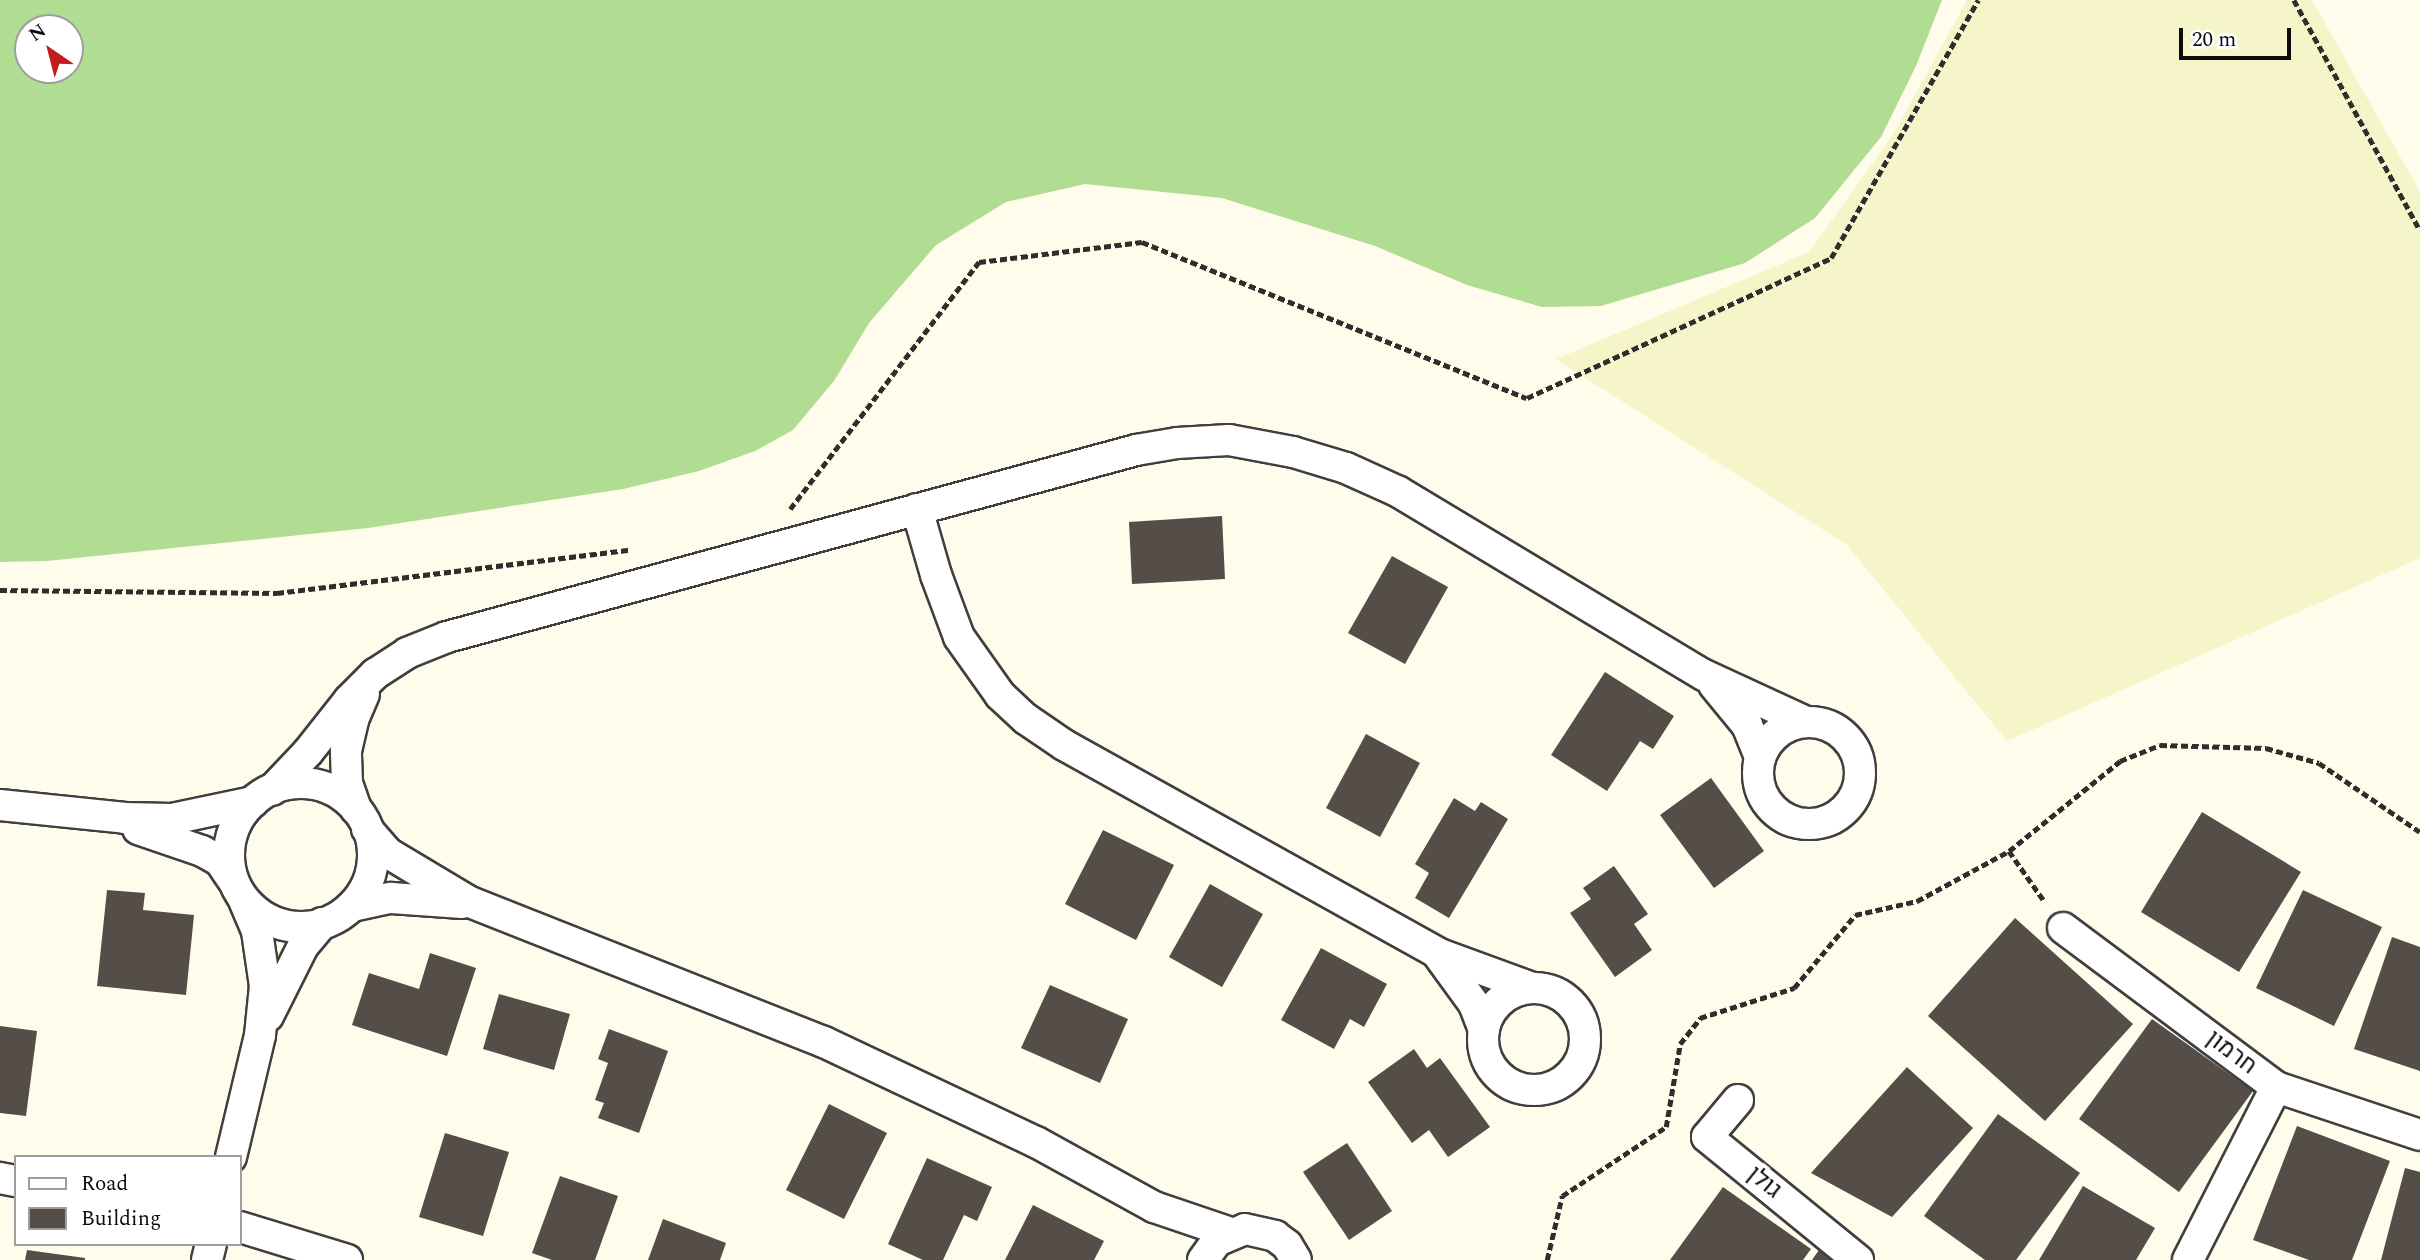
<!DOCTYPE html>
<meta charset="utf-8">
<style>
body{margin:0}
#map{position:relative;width:2420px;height:1260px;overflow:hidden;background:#fffceb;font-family:Spectral,Heebo,serif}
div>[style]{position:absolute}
.farmland>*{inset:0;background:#f6f4c9}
.forest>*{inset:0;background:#b0dd91}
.building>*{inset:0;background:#554d48}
.path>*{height:4.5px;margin-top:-2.25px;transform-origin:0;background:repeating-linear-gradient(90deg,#2e2e2e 0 7px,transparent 0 10.5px)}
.roads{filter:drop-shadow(2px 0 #3f3f3f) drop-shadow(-2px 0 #3f3f3f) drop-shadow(0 2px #3f3f3f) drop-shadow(0 -2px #3f3f3f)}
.street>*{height:30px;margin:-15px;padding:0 15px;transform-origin:15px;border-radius:15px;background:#fff}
.street>.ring{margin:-15px;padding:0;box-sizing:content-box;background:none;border:30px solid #fff;border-radius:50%}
span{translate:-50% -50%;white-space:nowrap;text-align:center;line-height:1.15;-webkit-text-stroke:7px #fff;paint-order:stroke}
.street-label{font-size:24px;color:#0c0c0c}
.legend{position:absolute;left:14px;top:1155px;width:228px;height:91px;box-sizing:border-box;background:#fff;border:2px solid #9e9e9e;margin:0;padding:9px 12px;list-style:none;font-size:21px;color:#0c0c0c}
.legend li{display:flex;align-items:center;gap:14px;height:35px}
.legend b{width:35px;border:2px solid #9e9e9e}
.north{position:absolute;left:14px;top:14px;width:70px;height:70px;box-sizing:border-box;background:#fff;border:2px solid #9e9e9e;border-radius:50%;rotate:325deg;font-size:19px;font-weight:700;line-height:28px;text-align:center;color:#0c0c0c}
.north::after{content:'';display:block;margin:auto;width:24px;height:32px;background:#c41c1d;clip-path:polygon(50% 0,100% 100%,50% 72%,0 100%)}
.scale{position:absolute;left:2179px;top:28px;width:112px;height:32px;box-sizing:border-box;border:4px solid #0c0c0c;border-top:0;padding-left:9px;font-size:21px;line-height:24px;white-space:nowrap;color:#0c0c0c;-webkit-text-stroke:5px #fff;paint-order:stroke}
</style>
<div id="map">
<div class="farmland">
<div style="clip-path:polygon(1967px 0,2312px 0,2420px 192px,2420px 558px,2007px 741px,1847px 545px,1556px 359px,1809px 252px,1894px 133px)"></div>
</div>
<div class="forest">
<div style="clip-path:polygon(evenodd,0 0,1942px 0,1916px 66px,1881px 137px,1815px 218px,1745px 263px,1601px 306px,1542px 307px,1467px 285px,1375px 246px,1222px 198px,1085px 184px,1006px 202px,936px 245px,869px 323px,834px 381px,793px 430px,755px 451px,699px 471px,623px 489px,368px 528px,47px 561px,0 562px,0 0,28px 28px,70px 28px,70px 70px,28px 70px,28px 28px)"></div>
</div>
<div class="building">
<div style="clip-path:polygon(1222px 516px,1225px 579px,1132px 584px,1129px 522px)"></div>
<div style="clip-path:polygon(1392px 556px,1448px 587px,1405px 664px,1348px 633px)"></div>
<div style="clip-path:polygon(1605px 672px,1674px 716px,1653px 749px,1640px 741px,1607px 791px,1551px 755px)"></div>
<div style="clip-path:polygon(1366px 734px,1420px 763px,1380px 837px,1326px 808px)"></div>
<div style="clip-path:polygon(1711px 778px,1764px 851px,1714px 888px,1660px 815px)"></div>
<div style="clip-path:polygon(1454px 798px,1475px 811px,1481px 802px,1508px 819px,1449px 918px,1415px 898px,1429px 873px,1415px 864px)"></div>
<div style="clip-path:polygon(2202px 812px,2301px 872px,2239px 972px,2141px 912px)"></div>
<div style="clip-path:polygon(1103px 830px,1174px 865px,1136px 940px,1065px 904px)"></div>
<div style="clip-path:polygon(1614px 866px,1648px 914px,1634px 924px,1652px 950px,1615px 977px,1570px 913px,1591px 899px,1583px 888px)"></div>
<div style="clip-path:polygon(1210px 884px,1263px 914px,1222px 987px,1169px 957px)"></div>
<div style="clip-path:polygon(107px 890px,145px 893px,143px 910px,194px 915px,186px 995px,97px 986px)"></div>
<div style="clip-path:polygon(2303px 890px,2382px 927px,2334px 1026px,2256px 988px)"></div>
<div style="clip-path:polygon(2015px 918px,2133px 1024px,2045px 1121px,1928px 1016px)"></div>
<div style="clip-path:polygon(2392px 937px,2420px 947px,2420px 1071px,2354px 1049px)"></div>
<div style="clip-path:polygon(1321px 948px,1387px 984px,1364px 1027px,1350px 1019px,1334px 1049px,1281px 1020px)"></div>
<div style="clip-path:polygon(430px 953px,476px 968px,447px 1056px,352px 1025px,369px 973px,419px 989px)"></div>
<div style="clip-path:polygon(1050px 985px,1128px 1019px,1100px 1083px,1021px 1048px)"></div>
<div style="clip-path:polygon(499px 994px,570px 1014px,554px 1070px,483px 1049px)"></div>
<div style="clip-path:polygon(2152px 1019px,2253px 1091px,2179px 1192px,2079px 1119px)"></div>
<div style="clip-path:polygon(0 1026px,37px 1031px,26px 1116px,0 1113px)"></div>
<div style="clip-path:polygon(609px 1029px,668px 1051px,639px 1133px,598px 1118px,604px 1103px,595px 1100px,608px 1063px,598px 1059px)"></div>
<div style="clip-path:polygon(1414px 1049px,1427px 1068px,1440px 1058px,1490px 1127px,1448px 1157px,1429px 1130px,1412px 1143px,1368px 1082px)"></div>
<div style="clip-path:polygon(1907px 1067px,1973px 1128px,1892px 1217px,1811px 1173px)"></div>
<div style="clip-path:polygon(829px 1104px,887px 1133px,844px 1219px,786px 1190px)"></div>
<div style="clip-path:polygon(1998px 1114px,2080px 1173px,2016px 1260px,1985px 1260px,1924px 1216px)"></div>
<div style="clip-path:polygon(2297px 1126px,2390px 1161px,2352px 1260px,2309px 1260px,2253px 1240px)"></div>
<div style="clip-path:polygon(445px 1133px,509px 1152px,483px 1236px,419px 1217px)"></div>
<div style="clip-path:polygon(1347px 1143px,1392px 1211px,1349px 1240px,1303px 1172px)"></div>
<div style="clip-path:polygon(927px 1158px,992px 1187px,977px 1221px,964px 1215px,943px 1260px,923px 1260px,888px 1244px)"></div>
<div style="clip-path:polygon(2405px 1168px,2420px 1172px,2420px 1260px,2381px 1260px)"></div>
<div style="clip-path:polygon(560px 1176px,618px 1196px,595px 1260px,552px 1260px,532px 1253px)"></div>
<div style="clip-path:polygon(2083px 1186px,2155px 1228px,2136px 1260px,2039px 1260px)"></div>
<div style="clip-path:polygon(1723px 1187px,1811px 1249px,1803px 1260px,1670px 1260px)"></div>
<div style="clip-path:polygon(1033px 1205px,1104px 1241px,1094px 1260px,1005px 1260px)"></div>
<div style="clip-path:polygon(663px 1219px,726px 1243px,720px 1260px,648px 1260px)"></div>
<div style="clip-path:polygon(1821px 1247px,1839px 1260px,1812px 1260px)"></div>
<div style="clip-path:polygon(27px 1250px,85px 1258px,85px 1260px,25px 1260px)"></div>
</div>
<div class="path">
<div style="left:2294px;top:0;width:262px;rotate:61.3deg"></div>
<div style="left:790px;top:509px;width:311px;rotate:-52.6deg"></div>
<div style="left:979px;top:262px;width:164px;rotate:-7deg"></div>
<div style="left:1142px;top:242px;width:415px;rotate:22.1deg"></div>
<div style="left:1527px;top:398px;width:335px;rotate:-24.7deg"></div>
<div style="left:1831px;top:258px;width:297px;rotate:-60.3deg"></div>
<div style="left:0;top:590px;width:277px;rotate:0.6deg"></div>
<div style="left:277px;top:593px;width:355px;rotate:-7deg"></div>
<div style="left:2009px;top:851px;width:62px;rotate:54.8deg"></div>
<div style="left:1547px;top:1260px;width:66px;rotate:-76.8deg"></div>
<div style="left:1562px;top:1196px;width:125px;rotate:-33.6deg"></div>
<div style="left:1666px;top:1127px;width:84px;rotate:-80.4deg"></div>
<div style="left:1680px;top:1044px;width:33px;rotate:-52deg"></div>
<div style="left:1700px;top:1018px;width:99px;rotate:-17.7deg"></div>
<div style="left:1794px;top:988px;width:95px;rotate:-50.1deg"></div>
<div style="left:1855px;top:915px;width:64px;rotate:-12.7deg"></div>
<div style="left:1917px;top:901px;width:105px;rotate:-28.5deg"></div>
<div style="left:2009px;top:851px;width:143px;rotate:-39deg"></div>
<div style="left:2120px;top:761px;width:43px;rotate:-21.8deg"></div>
<div style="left:2160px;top:745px;width:106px;rotate:1.6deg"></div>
<div style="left:2266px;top:748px;width:55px;rotate:15.8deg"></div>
<div style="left:2319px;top:763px;width:122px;rotate:34.3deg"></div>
</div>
<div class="roads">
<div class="street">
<div style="left:917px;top:509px;width:69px;rotate:73.9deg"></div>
<div style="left:936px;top:575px;width:66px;rotate:69.6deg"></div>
<div style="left:959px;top:637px;width:71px;rotate:54.7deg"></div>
<div style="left:1000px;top:695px;width:35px;rotate:43deg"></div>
<div style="left:1026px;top:719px;width:46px;rotate:34.4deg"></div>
<div style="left:1064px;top:745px;width:427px;rotate:29.1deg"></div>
<div style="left:1437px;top:953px;width:99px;rotate:20.1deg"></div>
<div style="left:1714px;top:685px;width:52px;rotate:50.5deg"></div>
<div style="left:1747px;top:725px;width:35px;rotate:68deg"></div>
<div class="ring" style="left:1758px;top:722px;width:72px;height:72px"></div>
<div class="ring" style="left:229px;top:783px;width:114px;height:114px"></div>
<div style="left:272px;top:790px;width:52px;rotate:-46.5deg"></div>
<div style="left:308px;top:752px;width:66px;rotate:-51.7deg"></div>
<div style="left:349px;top:700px;width:37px;rotate:-45deg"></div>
<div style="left:375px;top:674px;width:38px;rotate:-33deg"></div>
<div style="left:407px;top:653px;width:43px;rotate:-21.8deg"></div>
<div style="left:447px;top:637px;width:714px;rotate:-15.18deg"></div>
<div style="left:1136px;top:450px;width:42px;rotate:-9.7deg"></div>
<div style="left:1177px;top:443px;width:52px;rotate:-3.3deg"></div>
<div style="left:1229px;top:440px;width:65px;rotate:10.6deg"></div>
<div style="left:1293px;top:452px;width:55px;rotate:16.8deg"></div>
<div style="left:1346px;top:468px;width:58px;rotate:24.4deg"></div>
<div style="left:1399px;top:492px;width:356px;rotate:31deg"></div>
<div style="left:1704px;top:675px;width:112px;rotate:24.7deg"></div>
<div style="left:0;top:805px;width:126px;rotate:5.9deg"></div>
<div style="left:125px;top:818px;width:47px;rotate:1.2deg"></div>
<div style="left:172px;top:819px;width:83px;rotate:-11.9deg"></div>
<div style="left:356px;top:809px;width:28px;rotate:-109deg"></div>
<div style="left:347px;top:783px;width:32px;rotate:-92deg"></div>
<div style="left:346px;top:751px;width:32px;rotate:-77deg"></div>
<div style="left:353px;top:720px;width:28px;rotate:-67deg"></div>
<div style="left:138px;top:829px;width:68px;rotate:19deg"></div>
<div style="left:202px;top:851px;width:21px;rotate:29deg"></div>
<div style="left:220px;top:861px;width:22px;rotate:56deg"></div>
<div style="left:367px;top:829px;width:32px;rotate:49deg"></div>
<div style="left:388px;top:853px;width:96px;rotate:30.9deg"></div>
<div style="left:470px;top:902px;width:381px;rotate:21.6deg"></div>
<div style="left:824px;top:1042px;width:234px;rotate:25.3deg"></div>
<div style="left:1036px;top:1142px;width:135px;rotate:28.8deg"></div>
<div style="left:1154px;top:1207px;width:81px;rotate:18.7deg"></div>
<div style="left:352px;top:906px;width:40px;rotate:-12deg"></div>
<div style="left:391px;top:898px;width:71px;rotate:4deg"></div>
<div style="left:2063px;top:928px;width:266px;rotate:36.7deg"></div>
<div style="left:2276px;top:1087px;width:152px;rotate:18.4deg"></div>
<div style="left:1439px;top:956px;width:59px;rotate:53.9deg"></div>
<div style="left:1474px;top:1004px;width:28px;rotate:69deg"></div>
<div class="ring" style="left:1483px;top:988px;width:72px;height:72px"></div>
<div style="left:268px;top:1016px;width:78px;rotate:-63.4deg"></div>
<div style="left:303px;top:946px;width:30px;rotate:-50deg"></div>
<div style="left:1738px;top:1100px;width:48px;rotate:130deg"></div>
<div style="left:1707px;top:1137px;width:195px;rotate:39.2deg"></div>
<div style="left:231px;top:1157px;width:125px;rotate:-76.6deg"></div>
<div style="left:260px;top:1035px;width:49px;rotate:-84.2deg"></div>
<div style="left:265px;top:986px;width:56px;rotate:-98.3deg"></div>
<div style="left:257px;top:931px;width:33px;rotate:-113deg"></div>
<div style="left:0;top:1178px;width:16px;rotate:11deg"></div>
<div style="left:240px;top:1227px;width:112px;rotate:17.1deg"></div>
<div style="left:207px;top:1260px;width:16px;rotate:-76deg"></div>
<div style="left:1203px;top:1260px;width:24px;rotate:-54deg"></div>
<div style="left:1217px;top:1241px;width:30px;rotate:-23deg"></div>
<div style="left:1245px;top:1229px;width:31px;rotate:13deg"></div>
<div style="left:1275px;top:1236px;width:15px;rotate:37deg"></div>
<div style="left:1287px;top:1245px;width:17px;rotate:59deg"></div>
<div style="left:2188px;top:1260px;width:194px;rotate:-63deg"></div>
</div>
</div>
<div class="street-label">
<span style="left:2231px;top:1053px;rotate:37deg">חרמון</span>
<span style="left:1764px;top:1183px;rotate:39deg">גולן</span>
</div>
<ul class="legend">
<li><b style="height:9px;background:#fff"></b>Road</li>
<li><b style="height:19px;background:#554d48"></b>Building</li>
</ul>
<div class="north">N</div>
<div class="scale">20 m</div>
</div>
